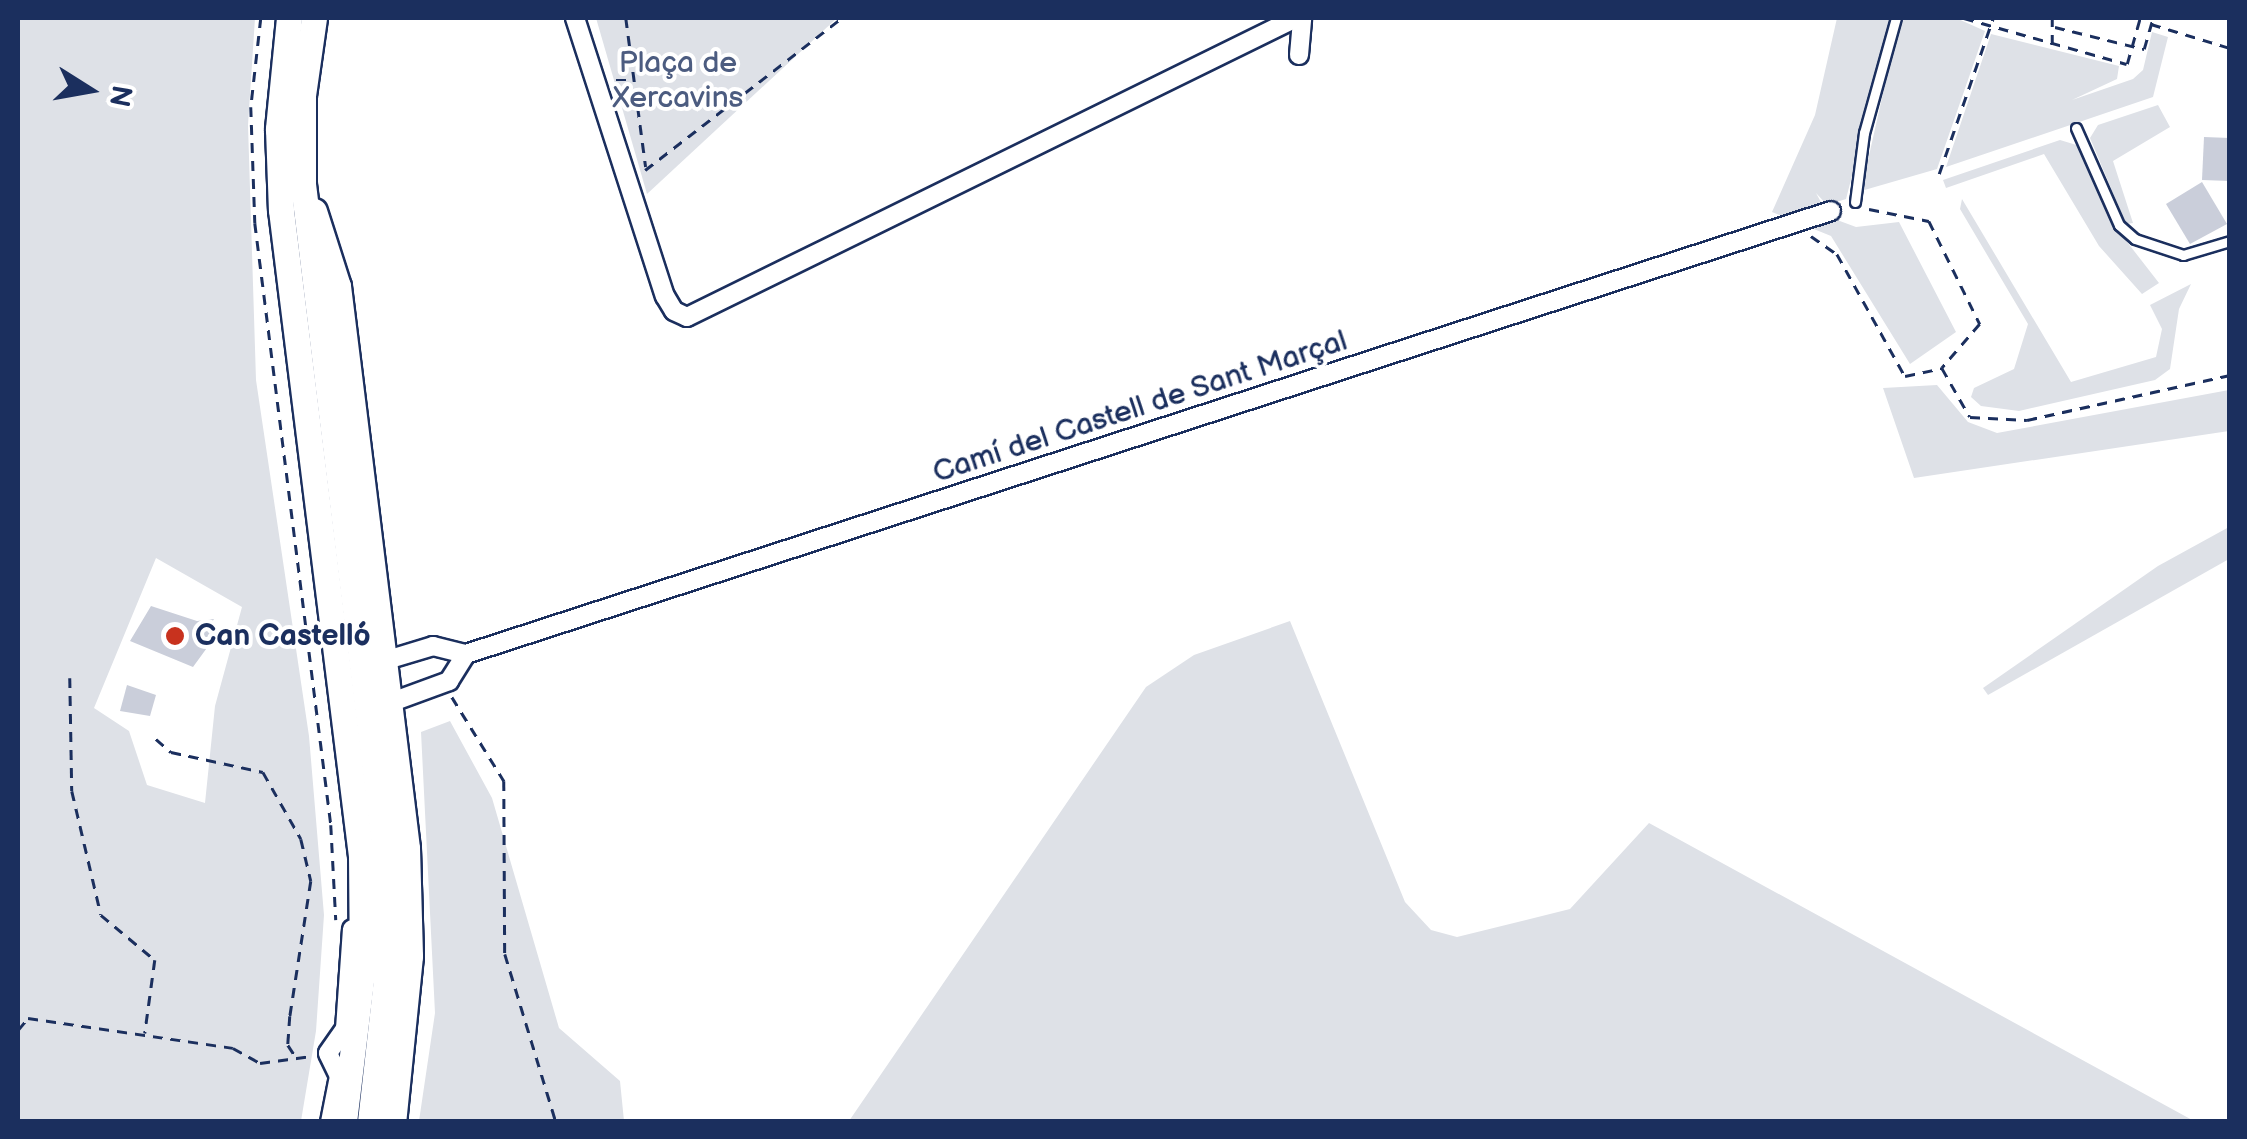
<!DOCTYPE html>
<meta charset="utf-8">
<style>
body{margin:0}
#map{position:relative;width:2247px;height:1139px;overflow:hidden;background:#fff;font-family:"Balsamiq Sans",sans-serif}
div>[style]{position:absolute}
.green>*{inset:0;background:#dee1e7}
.building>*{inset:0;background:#caceda}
.path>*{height:2.5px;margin-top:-1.25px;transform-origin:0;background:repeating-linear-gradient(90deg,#1b2f5e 0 10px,transparent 0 18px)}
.roads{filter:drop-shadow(2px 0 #1b2f5e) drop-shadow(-2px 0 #1b2f5e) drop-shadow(0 2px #1b2f5e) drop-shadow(0 -2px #1b2f5e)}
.service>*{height:9px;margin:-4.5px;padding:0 4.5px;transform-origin:4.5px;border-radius:4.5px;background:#fff}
.minor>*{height:18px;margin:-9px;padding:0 9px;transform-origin:9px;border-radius:9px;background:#fff}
.secondary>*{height:25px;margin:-12.5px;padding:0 12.5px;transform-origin:12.5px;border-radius:12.5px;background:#fff}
.dots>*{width:28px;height:28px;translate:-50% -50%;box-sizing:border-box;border:5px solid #fff;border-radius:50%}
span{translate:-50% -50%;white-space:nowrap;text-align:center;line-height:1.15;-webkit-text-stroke:8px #fff;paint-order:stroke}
.park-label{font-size:30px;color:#4c5c80}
.street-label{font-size:30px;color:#1b2f5e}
.poi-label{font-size:30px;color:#1b2f5e;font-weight:700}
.left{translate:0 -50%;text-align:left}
.frame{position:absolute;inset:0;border:20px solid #1b2f5e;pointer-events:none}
.north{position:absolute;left:40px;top:40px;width:100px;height:100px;-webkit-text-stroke:8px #fff;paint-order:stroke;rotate:101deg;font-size:28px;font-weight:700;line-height:40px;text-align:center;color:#1b2f5e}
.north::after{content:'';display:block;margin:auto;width:35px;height:45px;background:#1b2f5e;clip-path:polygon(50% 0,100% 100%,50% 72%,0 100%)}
</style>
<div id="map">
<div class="green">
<div style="clip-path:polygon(evenodd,18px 18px,255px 18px,248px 125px,256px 380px,309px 736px,324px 915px,316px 1031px,301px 1121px,18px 1121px,18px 18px,156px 558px,242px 607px,215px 706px,205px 803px,147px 785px,129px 731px,94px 708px,156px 558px)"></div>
<div style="clip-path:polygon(596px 18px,837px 18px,647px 194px)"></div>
<div style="clip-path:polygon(1837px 18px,1893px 18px,1846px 199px,1827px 205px,1816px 193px,1829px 217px,1856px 227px,1899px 222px,1956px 332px,1910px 364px,1831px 236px,1772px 212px,1815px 115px)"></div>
<div style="clip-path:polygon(1900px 18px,1956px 18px,1985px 31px,1937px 169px,1861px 191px)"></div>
<div style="clip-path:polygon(2152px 32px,2168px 37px,2153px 97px,1946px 167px,1991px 34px,2119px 66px,2117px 79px,2072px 100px,2133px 79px,2143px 70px)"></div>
<div style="clip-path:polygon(2158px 105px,2170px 127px,2113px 161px,2133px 223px,2126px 224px,2090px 138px,2098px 125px)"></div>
<div style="clip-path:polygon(2060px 140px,2083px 147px,2117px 229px,2159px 283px,2142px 294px,2099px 246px,2044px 154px,1946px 188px,1943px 180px)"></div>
<div style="clip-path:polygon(1962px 199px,2071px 382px,2156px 357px,2162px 329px,2150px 305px,2191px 284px,2179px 309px,2170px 369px,2155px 380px,2019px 411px,1981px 406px,1971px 397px,1974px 388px,2014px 369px,2028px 324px,1960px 209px)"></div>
<div style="clip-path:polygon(1937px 385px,1968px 422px,1997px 433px,2229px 390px,2229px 431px,1914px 478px,1883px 388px)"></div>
<div style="clip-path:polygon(2229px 527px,2229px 559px,1988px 695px,1983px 688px,2158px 566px)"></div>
<div style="clip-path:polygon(1290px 621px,1405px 902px,1431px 930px,1457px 937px,1570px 909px,1649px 823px,2194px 1121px,849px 1121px,1146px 687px,1194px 655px)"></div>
<div style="clip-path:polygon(450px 721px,492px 798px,559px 1028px,620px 1081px,624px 1121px,419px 1121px,435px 1013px,421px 732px)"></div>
</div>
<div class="building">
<div style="clip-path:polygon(2204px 137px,2230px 138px,2230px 181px,2202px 180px)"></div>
<div style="clip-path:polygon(2202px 182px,2227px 224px,2190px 244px,2166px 204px)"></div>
<div style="clip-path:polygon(151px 606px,197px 621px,214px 619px,209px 627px,220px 630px,193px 667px,130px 641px)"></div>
<div style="clip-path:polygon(127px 685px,156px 695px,150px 716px,120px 711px)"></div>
</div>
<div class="path">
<div style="left:261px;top:18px;width:90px;rotate:96.4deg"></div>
<div style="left:251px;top:107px;width:116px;rotate:88deg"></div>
<div style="left:255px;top:223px;width:607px;rotate:82.8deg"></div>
<div style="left:331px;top:825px;width:95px;rotate:87deg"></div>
<div style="left:626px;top:18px;width:150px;rotate:82.4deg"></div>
<div style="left:1964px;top:18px;width:169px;rotate:15.8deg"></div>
<div style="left:2127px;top:64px;width:48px;rotate:-74.2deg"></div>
<div style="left:2151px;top:24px;width:83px;rotate:16.9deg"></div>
<div style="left:2055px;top:27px;width:92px;rotate:13.9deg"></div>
<div style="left:2144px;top:49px;width:32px;rotate:-74deg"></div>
<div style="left:2052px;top:45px;width:27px;rotate:-90deg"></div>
<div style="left:616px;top:80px;width:17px"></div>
<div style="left:645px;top:170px;width:249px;rotate:-37.7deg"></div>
<div style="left:1939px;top:174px;width:165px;rotate:-70.9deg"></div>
<div style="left:1869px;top:209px;width:61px;rotate:11.3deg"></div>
<div style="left:1929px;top:221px;width:115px;rotate:63.7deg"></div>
<div style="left:1980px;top:324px;width:58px;rotate:130.8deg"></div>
<div style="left:1942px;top:368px;width:56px;rotate:60.3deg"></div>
<div style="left:1970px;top:417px;width:57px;rotate:3deg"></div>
<div style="left:2027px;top:420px;width:208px;rotate:-12.5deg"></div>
<div style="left:1811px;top:236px;width:32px;rotate:35deg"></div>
<div style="left:1837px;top:254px;width:140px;rotate:60.9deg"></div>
<div style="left:1905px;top:376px;width:38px;rotate:-12deg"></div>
<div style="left:70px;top:678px;width:113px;rotate:89deg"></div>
<div style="left:72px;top:791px;width:127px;rotate:76.8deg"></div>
<div style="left:101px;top:915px;width:70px;rotate:39.8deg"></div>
<div style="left:155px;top:960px;width:74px;rotate:97.8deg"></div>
<div style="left:452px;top:697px;width:99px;rotate:58.2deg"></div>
<div style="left:504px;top:781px;width:173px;rotate:89.7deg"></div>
<div style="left:505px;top:954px;width:176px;rotate:73.1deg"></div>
<div style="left:156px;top:739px;width:20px;rotate:41deg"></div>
<div style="left:171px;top:752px;width:94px;rotate:12.3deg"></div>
<div style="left:263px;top:772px;width:77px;rotate:60.4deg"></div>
<div style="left:301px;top:839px;width:43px;rotate:76.6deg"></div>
<div style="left:311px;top:881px;width:137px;rotate:98.8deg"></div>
<div style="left:290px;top:1016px;width:29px;rotate:94deg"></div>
<div style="left:288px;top:1045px;width:17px;rotate:57deg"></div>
<div style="left:18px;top:1030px;width:16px;rotate:-50deg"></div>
<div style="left:28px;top:1018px;width:207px;rotate:8.3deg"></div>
<div style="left:233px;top:1048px;width:31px;rotate:29deg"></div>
<div style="left:260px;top:1063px;width:52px;rotate:-7.7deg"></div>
</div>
<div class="roads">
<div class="service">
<div style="left:2076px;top:128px;width:106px;rotate:66.1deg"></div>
<div style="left:2119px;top:225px;width:21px;rotate:41deg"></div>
<div style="left:2135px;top:239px;width:51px;rotate:18.4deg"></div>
<div style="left:2183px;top:255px;width:49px;rotate:-16.6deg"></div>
<div style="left:1855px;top:202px;width:70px;rotate:-82.6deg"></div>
<div style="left:1864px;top:133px;width:119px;rotate:-74.5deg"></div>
</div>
<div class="minor">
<div style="left:575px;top:18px;width:292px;rotate:72.1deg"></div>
<div style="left:665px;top:296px;width:17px;rotate:59deg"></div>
<div style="left:674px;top:311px;width:14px;rotate:25deg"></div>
<div style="left:687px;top:317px;width:678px;rotate:-26.15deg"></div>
<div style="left:1299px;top:55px;width:37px;rotate:-85deg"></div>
<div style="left:387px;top:660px;width:48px;rotate:-16.9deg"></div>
<div style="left:433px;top:646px;width:34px;rotate:14deg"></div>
<div style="left:466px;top:654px;width:1435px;rotate:-17.98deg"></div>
<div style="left:392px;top:702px;width:61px;rotate:-20.2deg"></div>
<div style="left:449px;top:681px;width:32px;rotate:-58deg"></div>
<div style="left:330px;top:1122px;width:47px;rotate:-78.9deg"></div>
<div style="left:339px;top:1076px;width:25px;rotate:-116deg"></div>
<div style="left:328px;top:1053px;width:29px;rotate:-55deg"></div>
<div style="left:345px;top:1029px;width:100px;rotate:-86deg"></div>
</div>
<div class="secondary">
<div style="left:289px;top:18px;width:112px;rotate:95.7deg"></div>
<div style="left:278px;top:129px;width:81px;rotate:87.9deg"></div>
<div style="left:281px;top:210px;width:651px;rotate:82.94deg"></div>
<div style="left:361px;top:856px;width:117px;rotate:89.5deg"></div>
<div style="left:362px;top:973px;width:150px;rotate:96.9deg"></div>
<div style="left:314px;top:18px;width:78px;rotate:98.1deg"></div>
<div style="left:303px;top:95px;width:89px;rotate:90deg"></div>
<div style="left:303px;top:184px;width:684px;rotate:83.03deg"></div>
<div style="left:386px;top:863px;width:116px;rotate:90deg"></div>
<div style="left:386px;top:979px;width:144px;rotate:96.4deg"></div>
<div style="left:314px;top:211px;width:79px;rotate:72.3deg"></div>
<div style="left:338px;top:286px;width:566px;rotate:83deg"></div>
<div style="left:407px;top:848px;width:108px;rotate:88.4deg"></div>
<div style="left:410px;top:956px;width:167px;rotate:95.8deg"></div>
</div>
</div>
<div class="dots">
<div style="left:175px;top:636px;background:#c8321e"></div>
</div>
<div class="park-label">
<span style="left:678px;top:80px">Plaça de<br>Xercavins</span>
</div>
<div class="street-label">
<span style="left:1140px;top:407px;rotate:-18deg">Camí del Castell de Sant Marçal</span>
</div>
<div class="poi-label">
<span class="left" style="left:195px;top:636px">Can Castelló</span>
</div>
<div class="frame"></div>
<div class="north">N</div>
</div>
